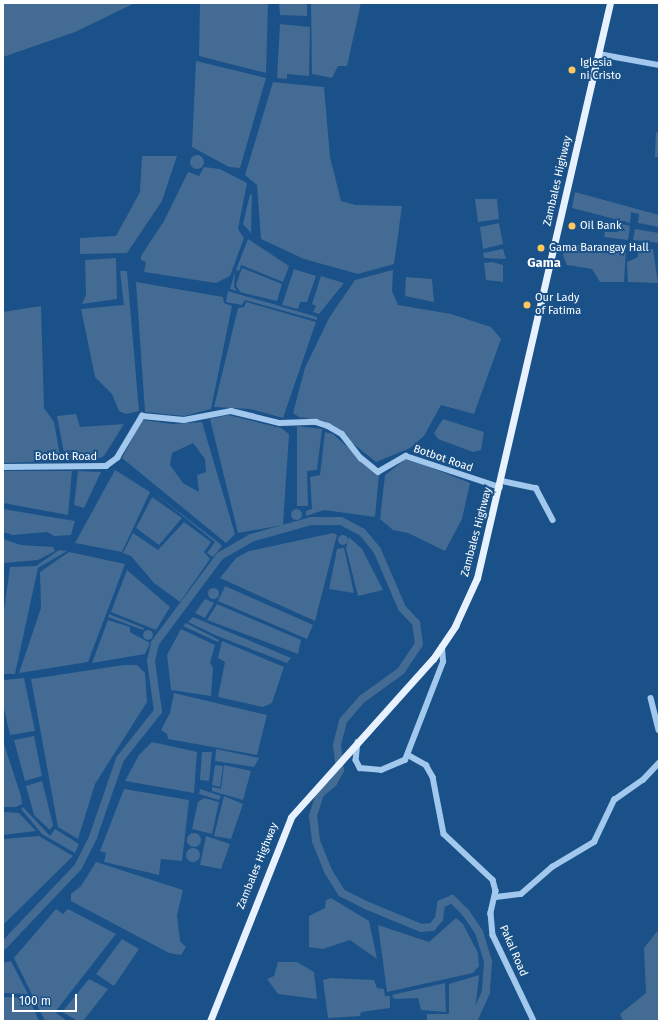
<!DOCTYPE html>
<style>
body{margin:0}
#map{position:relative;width:662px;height:1024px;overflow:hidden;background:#195188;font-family:"Fira Sans",sans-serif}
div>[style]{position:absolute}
.water>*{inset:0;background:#436b93}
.round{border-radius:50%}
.river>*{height:8px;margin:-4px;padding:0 4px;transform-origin:4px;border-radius:4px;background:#436b93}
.minor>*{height:5.5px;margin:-2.75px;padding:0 2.75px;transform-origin:2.75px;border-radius:2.75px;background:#a2c8ed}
.major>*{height:7px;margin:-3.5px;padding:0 3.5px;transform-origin:3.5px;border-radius:3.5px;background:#e8f2ff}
.dots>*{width:11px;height:11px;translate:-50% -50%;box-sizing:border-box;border:2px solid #195188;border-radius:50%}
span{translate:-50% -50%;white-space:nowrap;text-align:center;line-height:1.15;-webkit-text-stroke:4px #195188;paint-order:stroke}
.poi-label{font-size:11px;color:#fff}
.left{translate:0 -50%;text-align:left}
.street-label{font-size:11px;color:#fff}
.quarter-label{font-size:13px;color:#fff;font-weight:700}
.frame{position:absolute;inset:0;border:4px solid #fff;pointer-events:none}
.scale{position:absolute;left:12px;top:994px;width:65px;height:18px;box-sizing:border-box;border:2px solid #fff;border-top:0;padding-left:5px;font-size:12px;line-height:14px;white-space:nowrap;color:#fff;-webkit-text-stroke:3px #195188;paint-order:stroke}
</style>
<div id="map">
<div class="water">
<div style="clip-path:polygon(3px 3px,135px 3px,75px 32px,3px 57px)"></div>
<div style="clip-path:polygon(200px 3px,268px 3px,266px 73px,199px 56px)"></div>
<div style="clip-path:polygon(279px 3px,307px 3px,307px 16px,280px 15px)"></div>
<div style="clip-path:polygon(311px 3px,361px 3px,347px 66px,338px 66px,332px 78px,312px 74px)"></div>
<div style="clip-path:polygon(280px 24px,310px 27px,309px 76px,287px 74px,287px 79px,277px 78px)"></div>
<div style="clip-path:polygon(196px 61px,266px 78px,240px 168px,229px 167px,192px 147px)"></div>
<div style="clip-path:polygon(273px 82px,324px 87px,330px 157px,341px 201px,356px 205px,402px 206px,394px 264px,358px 274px,304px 259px,261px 239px,257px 185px,245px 175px)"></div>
<div style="clip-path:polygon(656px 132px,659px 133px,659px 157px,655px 157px)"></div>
<div class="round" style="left:190px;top:155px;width:14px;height:14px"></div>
<div style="clip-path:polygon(142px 156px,177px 156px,162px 201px,127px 253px,80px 254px,80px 238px,116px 236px,140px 192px)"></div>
<div style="clip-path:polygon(204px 167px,220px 169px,247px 183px,238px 229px,244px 238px,230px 276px,216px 283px,144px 272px,146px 262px,141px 260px,141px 256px,164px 221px,188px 172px,199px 176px)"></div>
<div style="clip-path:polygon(575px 192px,659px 215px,659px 227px,638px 223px,639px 214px,631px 212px,630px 223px,572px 208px)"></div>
<div style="clip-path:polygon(250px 194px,252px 195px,251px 233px,243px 224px)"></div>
<div style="clip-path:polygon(475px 199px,497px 199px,499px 219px,478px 222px)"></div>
<div style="clip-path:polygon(499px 223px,503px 244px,483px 249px,480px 227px)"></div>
<div style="clip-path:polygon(619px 223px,630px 226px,628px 240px,604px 237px,605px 232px,618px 232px)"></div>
<div style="clip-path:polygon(635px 229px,659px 233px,659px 243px,633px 240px)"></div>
<div style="clip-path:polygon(248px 239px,289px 266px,283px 282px,241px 265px,239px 271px,236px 270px)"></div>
<div style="clip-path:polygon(566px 244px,626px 248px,624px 282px,600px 282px,592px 269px,567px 265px,563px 255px)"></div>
<div style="clip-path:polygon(638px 248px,653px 249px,658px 283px,628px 282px,627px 262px,638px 257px)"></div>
<div style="clip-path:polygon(503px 249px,506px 259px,484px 258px,483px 253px)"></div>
<div style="clip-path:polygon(116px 258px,117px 299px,82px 304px,86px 295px,85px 260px)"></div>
<div style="clip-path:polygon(492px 262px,503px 265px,503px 282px,486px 280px,484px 263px)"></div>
<div style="clip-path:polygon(242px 268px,282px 284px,277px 301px,240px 292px,236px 285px)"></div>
<div style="clip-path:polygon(294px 269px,316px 276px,307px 302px,300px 302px,298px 309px,282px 305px)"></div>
<div style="clip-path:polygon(393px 270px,392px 291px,398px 305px,451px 314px,491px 327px,501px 339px,474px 414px,441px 405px,424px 436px,410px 448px,376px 462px,325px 421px,299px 417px,293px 413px,305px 368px,329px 318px,355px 280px)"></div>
<div style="clip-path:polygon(120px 271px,127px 271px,139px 411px,126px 414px,119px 411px,112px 394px,95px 377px,81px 309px,124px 305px)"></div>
<div style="clip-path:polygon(235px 272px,234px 287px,237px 291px,230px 289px)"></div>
<div style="clip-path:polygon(321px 276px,344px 283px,319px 314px,313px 312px,316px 306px,312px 304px)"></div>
<div style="clip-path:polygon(406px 277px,432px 279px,434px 302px,405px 296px)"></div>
<div style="clip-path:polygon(136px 282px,223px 297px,224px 303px,232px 306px,211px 409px,184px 416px,145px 412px)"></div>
<div style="clip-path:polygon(228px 291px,317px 317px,317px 320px,245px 300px,242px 305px,226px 302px)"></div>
<div style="clip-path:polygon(246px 302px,316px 322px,283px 418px,250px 409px,214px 407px,238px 308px,244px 307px)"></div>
<div style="clip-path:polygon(41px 306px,44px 408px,54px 422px,61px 461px,3px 463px,3px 312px)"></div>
<div style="clip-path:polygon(76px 414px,80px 427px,124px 424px,104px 456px,94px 460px,65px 458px,57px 416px)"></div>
<div style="clip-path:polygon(228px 415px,281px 428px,289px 434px,283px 525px,238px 533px,210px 419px)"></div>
<div style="clip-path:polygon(443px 419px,484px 432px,481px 450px,473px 452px,438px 439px,434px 433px)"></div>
<div style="clip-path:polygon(evenodd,142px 420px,173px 424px,202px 422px,235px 534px,226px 543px,122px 458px,142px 420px,193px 443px,205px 459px,206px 472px,197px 475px,199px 492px,183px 483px,170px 465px,172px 453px,193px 443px)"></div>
<div style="clip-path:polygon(297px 426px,322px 429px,317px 470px,307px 471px,308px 506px,297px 506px)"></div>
<div style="clip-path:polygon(325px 432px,333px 434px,379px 475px,375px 517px,324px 510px,306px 516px,306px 511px,312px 509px,310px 477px,320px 475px)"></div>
<div style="clip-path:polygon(407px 458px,470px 483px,462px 519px,445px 551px,408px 533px,393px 530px,380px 519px,385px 475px)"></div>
<div style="clip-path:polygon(115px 470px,150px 492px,122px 552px,75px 543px)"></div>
<div style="clip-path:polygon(3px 471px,72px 471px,68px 515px,3px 503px)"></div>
<div style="clip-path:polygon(78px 471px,101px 472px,84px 508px,74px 505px)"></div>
<div style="clip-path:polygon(153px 492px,219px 543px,222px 546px,213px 557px,207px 553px,215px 542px)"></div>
<div style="clip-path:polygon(152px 497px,182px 518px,159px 545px,136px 528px)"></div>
<div class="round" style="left:290.5px;top:508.5px;width:11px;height:11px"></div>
<div style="clip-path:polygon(3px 509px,75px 521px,71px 535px,54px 536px,47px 532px,13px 535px,3px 532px)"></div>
<div style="clip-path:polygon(184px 522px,211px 542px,204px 552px,210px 559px,180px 602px,154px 583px,131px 556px,123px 553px,133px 533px,158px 550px)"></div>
<div style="clip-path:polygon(333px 533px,337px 535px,315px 621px,220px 578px,236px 558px,249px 551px)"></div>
<div class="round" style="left:338px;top:535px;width:10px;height:10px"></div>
<div style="clip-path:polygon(349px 537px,362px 549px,383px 590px,358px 596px,346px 548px)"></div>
<div style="clip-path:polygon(3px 539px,21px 545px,53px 547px,55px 551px,38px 560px,3px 563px)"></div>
<div style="clip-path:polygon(344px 548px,354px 593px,329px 589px,337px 549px)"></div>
<div style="clip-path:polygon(59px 550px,67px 551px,38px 568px,15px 674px,3px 674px,3px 618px,10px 567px,36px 566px)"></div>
<div style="clip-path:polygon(69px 552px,125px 564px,88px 662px,19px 673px,41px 608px,40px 572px)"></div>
<div style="clip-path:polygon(127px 570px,170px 607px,156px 630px,111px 612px)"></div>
<div style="clip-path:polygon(225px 586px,313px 625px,307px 639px,218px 601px)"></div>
<div class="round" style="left:207.5px;top:587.5px;width:11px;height:11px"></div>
<div style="clip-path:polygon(205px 599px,214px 603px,205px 618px,195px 613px)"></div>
<div style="clip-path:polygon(217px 604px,301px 640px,298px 654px,207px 620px)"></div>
<div style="clip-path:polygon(109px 614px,144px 628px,143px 630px,108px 617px)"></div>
<div style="clip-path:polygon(193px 617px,291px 658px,287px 663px,215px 635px,188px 622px)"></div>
<div style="clip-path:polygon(108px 620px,130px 627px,130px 632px,150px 643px,145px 654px,92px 663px)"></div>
<div style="clip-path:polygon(186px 623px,219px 640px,218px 642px,183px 626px)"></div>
<div style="clip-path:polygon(181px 629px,215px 645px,210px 663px,213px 668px,211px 696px,171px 690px,167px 655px)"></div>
<div class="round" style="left:143px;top:630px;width:10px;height:10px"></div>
<div style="clip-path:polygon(222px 641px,284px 667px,272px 703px,263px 707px,218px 697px,225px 662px,218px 658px)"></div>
<div style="clip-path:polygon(124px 665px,137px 665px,145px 673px,147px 702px,95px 784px,78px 839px,58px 827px,31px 679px)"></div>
<div style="clip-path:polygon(24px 678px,35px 731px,10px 735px,3px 704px,3px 680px)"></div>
<div style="clip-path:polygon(174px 693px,267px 715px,257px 755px,168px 739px,167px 734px,161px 730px,170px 713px)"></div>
<div style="clip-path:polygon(34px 736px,42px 776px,25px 781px,14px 740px)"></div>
<div style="clip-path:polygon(3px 741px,21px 796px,22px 804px,16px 807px,3px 807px)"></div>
<div style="clip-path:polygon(152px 742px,197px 752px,194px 793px,125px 781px,139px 755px)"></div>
<div style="clip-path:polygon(216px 749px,259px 758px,254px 767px,215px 761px)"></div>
<div style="clip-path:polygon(202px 752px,212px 752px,209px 781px,200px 780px)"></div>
<div style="clip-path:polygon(215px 765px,223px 766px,220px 787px,212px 785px)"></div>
<div style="clip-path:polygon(224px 765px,251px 771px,243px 800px,212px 791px,212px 787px,221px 789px)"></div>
<div style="clip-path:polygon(42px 781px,53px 825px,50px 830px,34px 815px,26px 786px)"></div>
<div style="clip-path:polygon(124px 789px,189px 800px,182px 861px,161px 859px,159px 875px,104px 862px,106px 853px,100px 851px)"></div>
<div style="clip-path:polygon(200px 789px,221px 796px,219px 800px,199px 794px)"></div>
<div style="clip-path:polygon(224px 796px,243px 804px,231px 839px,214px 836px)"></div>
<div style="clip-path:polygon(204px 798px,219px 802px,212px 834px,192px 829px,198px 802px)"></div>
<div style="clip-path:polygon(23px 807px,50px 836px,55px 829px,79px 844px,75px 853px,42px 834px,21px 809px)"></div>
<div style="clip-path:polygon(3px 812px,19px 813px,36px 831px,3px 835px)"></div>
<div class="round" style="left:187px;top:833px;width:14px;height:14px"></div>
<div style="clip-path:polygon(39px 836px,73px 856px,3px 925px,3px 839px)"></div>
<div style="clip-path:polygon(206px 836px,230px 844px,221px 869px,200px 865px)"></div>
<div class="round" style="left:186px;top:848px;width:14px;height:14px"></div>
<div style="clip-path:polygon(96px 862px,183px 890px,177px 915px,180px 941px,186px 947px,181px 955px,169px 953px,71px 901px,71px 894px,81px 886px)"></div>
<div style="clip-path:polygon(331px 898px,369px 921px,377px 959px,350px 940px,323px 949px,309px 947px,309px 916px,325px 908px,326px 900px)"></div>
<div style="clip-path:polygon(56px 909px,63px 914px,68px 909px,116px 934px,55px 1012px,67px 1021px,45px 1021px,14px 958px)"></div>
<div style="clip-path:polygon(456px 918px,463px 924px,478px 953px,479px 966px,473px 973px,387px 992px,378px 925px,429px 942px)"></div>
<div style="clip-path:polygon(659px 929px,659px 1021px,623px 1021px,620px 1014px,646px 993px,644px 948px)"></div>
<div style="clip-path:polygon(122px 939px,139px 949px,114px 986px,96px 974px)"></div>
<div style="clip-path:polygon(11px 961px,28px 994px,3px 993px,3px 963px)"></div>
<div style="clip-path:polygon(278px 962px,297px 962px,314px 972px,317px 999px,278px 994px,267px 979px,274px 976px)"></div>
<div style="clip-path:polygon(479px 975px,475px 1012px,469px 1021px,427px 1021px,427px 1014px,449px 1014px,449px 984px)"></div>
<div style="clip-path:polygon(331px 978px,374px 980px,377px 988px,384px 989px,385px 996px,390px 996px,390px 1008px,361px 1012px,360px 1016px,328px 1018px,323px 980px)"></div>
<div style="clip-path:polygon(89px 979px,108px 989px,83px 1021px,78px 1021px,62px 1012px)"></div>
<div style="clip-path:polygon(445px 983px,446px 1012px,421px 1010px,418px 998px,394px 999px,392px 995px)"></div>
<div style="clip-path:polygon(3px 997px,29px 998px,39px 1021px,3px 1021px)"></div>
</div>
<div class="river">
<div style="left:3px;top:946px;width:109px;rotate:-46.5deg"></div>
<div style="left:78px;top:867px;width:34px;rotate:-63deg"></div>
<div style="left:93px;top:837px;width:83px;rotate:-70.9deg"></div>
<div style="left:120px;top:759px;width:61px;rotate:-51.6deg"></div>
<div style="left:158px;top:711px;width:50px;rotate:-98deg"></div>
<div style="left:151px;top:661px;width:18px;rotate:-77deg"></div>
<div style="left:155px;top:643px;width:109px;rotate:-53.2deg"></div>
<div style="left:220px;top:556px;width:36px;rotate:-30deg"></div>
<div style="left:251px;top:538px;width:62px;rotate:-15.8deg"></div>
<div style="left:311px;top:521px;width:30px"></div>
<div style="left:341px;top:521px;width:24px;rotate:28deg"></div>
<div style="left:362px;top:532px;width:23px;rotate:50deg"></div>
<div style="left:377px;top:550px;width:63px;rotate:66.7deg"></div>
<div style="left:402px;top:608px;width:21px;rotate:47deg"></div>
<div style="left:416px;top:623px;width:21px;rotate:82deg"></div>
<div style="left:419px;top:644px;width:32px;rotate:124deg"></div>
<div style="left:401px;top:671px;width:48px;rotate:144.3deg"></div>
<div style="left:362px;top:699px;width:29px;rotate:131deg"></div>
<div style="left:343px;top:721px;width:25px;rotate:104deg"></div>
<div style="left:337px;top:745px;width:25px;rotate:83deg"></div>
<div style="left:340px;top:770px;width:15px;rotate:118deg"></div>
<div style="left:333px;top:783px;width:17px;rotate:140deg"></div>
<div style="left:320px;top:794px;width:23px;rotate:108deg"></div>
<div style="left:313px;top:816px;width:25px;rotate:83deg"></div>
<div style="left:316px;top:841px;width:32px;rotate:68deg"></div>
<div style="left:328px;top:871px;width:26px;rotate:58deg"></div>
<div style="left:342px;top:893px;width:29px;rotate:27deg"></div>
<div style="left:368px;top:906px;width:57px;rotate:22.5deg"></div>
<div style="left:421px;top:928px;width:11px;rotate:-5deg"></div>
<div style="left:432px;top:927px;width:11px;rotate:-49deg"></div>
<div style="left:439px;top:919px;width:15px;rotate:-82deg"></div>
<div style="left:441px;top:904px;width:12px;rotate:-24deg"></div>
<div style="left:452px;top:899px;width:20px;rotate:45deg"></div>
<div style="left:466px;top:913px;width:23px;rotate:56deg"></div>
<div style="left:479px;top:932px;width:31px;rotate:73deg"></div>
<div style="left:488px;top:962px;width:30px;rotate:94deg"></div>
<div style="left:486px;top:992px;width:32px;rotate:114deg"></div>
</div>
<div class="minor">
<div style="left:599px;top:54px;width:61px;rotate:10.4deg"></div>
<div style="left:3px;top:467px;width:103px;rotate:-0.6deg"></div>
<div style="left:106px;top:466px;width:14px;rotate:-36deg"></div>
<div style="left:117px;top:458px;width:49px;rotate:-59.2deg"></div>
<div style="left:142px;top:416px;width:42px;rotate:5.4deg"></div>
<div style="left:184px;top:420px;width:48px;rotate:-10.8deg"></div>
<div style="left:231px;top:411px;width:50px;rotate:13.8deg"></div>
<div style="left:280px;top:423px;width:36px;rotate:-2deg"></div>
<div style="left:316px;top:422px;width:13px;rotate:18deg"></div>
<div style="left:328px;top:426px;width:16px;rotate:30deg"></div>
<div style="left:342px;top:434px;width:31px;rotate:52deg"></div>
<div style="left:361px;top:458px;width:22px;rotate:39deg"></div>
<div style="left:378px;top:472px;width:32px;rotate:-30deg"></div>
<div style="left:406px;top:456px;width:99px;rotate:18.3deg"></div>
<div style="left:502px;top:481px;width:35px;rotate:12deg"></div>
<div style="left:536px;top:488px;width:36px;rotate:62deg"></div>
<div style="left:651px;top:698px;width:33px;rotate:76deg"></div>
<div style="left:358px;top:742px;width:18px;rotate:96deg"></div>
<div style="left:356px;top:760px;width:9px;rotate:63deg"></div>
<div style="left:360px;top:768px;width:21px;rotate:5deg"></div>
<div style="left:381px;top:770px;width:26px;rotate:-23deg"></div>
<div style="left:405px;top:760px;width:105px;rotate:-68.8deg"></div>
<div style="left:443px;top:662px;width:15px;rotate:-94deg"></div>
<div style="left:408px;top:755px;width:21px;rotate:29deg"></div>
<div style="left:426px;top:765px;width:14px;rotate:60deg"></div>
<div style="left:433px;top:777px;width:58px;rotate:79.1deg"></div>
<div style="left:444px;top:834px;width:67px;rotate:43.2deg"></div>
<div style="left:493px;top:880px;width:11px;rotate:75deg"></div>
<div style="left:496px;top:891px;width:23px;rotate:103deg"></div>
<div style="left:491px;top:913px;width:22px;rotate:85deg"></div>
<div style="left:493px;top:935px;width:95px;rotate:64.5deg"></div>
<div style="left:496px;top:897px;width:25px;rotate:-7deg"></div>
<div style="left:521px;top:894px;width:41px;rotate:-41.1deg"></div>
<div style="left:552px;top:867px;width:49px;rotate:-30.8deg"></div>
<div style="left:594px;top:842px;width:47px;rotate:-64.5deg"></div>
<div style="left:614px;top:800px;width:35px;rotate:-35deg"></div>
<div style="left:643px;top:780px;width:23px;rotate:-47deg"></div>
</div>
<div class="major">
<div style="left:210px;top:1021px;width:219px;rotate:-68.3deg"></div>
<div style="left:291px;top:817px;width:212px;rotate:-48.1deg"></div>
<div style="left:433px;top:659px;width:40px;rotate:-56deg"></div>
<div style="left:455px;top:626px;width:53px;rotate:-65.4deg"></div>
<div style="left:477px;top:578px;width:590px;rotate:-76.98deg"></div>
</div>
<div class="dots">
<div style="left:572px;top:70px;background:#ffc75e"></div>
<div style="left:572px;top:226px;background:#ffc75e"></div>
<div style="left:541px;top:248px;background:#ffc75e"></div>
<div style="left:527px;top:305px;background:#ffc75e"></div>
</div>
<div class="poi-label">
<span class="left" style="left:580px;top:70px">Iglesia<br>ni Cristo</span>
<span class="left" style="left:580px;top:226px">Oil Bank</span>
<span class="left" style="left:549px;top:248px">Gama Barangay Hall</span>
<span class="left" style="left:535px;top:305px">Our Lady<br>of Fatima</span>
</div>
<div class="street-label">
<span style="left:558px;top:181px;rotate:-77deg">Zambales Highway</span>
<span style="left:66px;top:457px">Botbot Road</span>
<span style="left:443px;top:459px;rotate:19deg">Botbot Road</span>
<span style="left:477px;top:532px;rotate:-75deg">Zambales Highway</span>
<span style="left:258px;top:866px;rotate:-68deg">Zambales Highway</span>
<span style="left:513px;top:951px;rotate:67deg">Pakal Road</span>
</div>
<div class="quarter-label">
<span style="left:544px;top:263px">Gama</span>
</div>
<div class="frame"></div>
<div class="scale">100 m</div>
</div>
